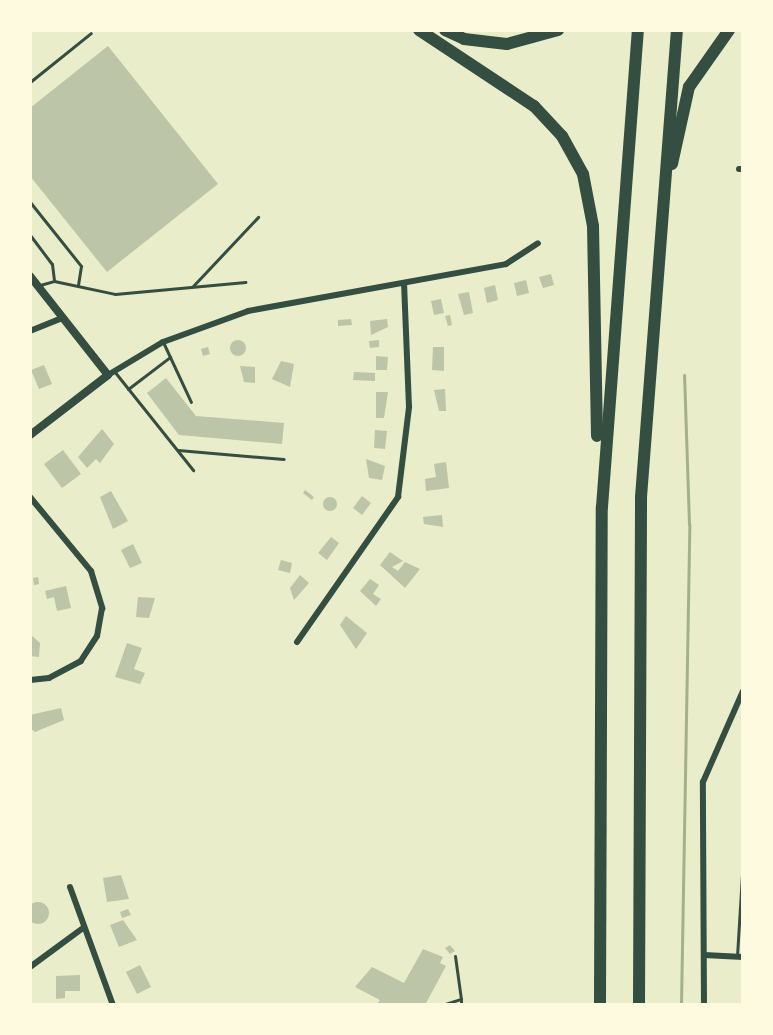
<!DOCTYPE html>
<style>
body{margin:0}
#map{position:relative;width:773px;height:1035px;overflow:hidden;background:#e9edc9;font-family:"Public Sans",sans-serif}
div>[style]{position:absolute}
.stream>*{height:3px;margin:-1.5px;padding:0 1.5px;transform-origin:1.5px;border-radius:1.5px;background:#a3b18a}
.building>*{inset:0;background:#bcc5a7}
.round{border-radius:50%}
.service>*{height:3px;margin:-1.5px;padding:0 1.5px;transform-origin:1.5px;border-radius:1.5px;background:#344e41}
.minor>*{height:6px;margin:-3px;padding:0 3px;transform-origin:3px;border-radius:3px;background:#344e41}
.tertiary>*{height:8px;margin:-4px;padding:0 4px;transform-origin:4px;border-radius:4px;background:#344e41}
.motorway>*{height:12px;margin:-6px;padding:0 6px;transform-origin:6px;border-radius:6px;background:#344e41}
span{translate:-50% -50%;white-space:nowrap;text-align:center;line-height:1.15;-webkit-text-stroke:5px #fefae0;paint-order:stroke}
.frame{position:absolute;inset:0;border:32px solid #fefae0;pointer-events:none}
</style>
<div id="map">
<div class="stream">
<div style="left:681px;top:1005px;width:481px;rotate:-89deg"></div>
<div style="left:689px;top:524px;width:149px;rotate:-91.9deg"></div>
</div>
<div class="building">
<div style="clip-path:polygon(108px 46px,218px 184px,107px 272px,30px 176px,30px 108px)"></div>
<div style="clip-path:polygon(551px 274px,554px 285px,543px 288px,539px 277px)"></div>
<div style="clip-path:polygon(526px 280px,529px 293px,517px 296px,514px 283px)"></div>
<div style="clip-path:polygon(495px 285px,498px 300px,487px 303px,484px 288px)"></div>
<div style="clip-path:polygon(469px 292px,473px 313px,464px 315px,458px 294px)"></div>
<div style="clip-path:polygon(441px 299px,444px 313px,434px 315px,431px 301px)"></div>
<div style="clip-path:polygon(450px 315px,452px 325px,448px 326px,445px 316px)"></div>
<div style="clip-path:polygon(351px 319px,352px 325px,338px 326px,338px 320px)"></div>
<div style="clip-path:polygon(387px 319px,388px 327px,371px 335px,370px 321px)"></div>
<div style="clip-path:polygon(379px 340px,379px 347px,370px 348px,369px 341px)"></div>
<div class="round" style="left:230px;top:340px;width:16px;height:16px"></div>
<div style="clip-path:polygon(208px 347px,210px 354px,203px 356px,201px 349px)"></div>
<div style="clip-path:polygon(433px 347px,444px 347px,444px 371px,432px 370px)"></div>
<div style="clip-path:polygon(376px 356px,388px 357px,387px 370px,376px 370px)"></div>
<div style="clip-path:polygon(281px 361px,294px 364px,290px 387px,272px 379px)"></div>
<div style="clip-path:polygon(44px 365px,52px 384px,39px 389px,31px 370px)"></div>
<div style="clip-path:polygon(240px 366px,255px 367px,255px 383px,244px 382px)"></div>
<div style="clip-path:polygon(354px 372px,375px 373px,375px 381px,353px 380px)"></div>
<div style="clip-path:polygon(166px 378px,196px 416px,284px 423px,282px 444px,179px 435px,147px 393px)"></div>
<div style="clip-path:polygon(445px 389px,446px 411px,439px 411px,434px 390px)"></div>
<div style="clip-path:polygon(376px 392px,388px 392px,384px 418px,376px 418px)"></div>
<div style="clip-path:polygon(102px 429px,114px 444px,100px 463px,96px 459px,87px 468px,78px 457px)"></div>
<div style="clip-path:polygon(375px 430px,387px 431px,385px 449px,374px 448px)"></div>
<div style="clip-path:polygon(63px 450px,81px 474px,62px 488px,44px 464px)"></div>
<div style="clip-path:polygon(366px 459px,385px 466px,382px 480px,369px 478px)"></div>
<div style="clip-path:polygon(446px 462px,449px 488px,426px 491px,425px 479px,436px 477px,434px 464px)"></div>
<div style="clip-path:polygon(305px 490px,314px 497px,312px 500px,303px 493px)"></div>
<div style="clip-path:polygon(111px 491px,128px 521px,113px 529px,100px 497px)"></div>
<div style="clip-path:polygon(362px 496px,371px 503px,362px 515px,353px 508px)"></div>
<div class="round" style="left:323px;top:497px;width:14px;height:14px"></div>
<div style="clip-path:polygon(442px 515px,443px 527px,424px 524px,423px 517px)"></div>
<div style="clip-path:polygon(331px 537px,339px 543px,327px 560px,318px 553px)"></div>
<div style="clip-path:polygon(133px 544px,142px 563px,130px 568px,121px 550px)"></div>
<div style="clip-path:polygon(390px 552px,403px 561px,392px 567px,398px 571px,405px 562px,420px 569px,405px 588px,380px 565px)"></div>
<div style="clip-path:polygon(281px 560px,292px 563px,290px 573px,278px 570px)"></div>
<div style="clip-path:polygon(300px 575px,309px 583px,294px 600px,290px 588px)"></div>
<div style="clip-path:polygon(38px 577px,39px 584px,34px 585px,33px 578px)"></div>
<div style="clip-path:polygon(370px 579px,379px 585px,373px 594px,381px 599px,376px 606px,360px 591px)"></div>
<div style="clip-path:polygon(66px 586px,71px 608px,57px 611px,54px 597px,47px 599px,45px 591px)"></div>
<div style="clip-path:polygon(138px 597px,155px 598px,149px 618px,136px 617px)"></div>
<div style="clip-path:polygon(346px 616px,367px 633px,356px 649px,340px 625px)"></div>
<div style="clip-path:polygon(30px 634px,40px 643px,39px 657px,30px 656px)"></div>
<div style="clip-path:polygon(127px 643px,142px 648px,134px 669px,145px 673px,140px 684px,115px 677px)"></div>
<div style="clip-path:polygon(61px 708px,64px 720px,35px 732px,30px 728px,30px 715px)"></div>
<div style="clip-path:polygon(121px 875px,129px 899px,107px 902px,103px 878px)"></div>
<div class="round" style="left:27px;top:902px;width:22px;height:22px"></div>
<div style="clip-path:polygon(128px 909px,131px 915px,122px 918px,120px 912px)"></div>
<div style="clip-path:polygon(123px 920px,137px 940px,119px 947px,110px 925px)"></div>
<div style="clip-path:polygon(450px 945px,455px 951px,450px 954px,445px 948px)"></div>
<div style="clip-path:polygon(423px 949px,443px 957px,440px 963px,446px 966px,425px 1005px,376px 1005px,380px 1000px,355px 987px,372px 967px,404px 983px)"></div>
<div style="clip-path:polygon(140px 965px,151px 987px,137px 994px,126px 972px)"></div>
<div style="clip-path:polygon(80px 975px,80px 991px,65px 991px,65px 998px,56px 999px,56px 976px)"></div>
</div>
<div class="service">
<div style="left:30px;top:82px;width:78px;rotate:-38.8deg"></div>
<div style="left:30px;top:202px;width:82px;rotate:51.4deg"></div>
<div style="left:81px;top:266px;width:20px;rotate:99deg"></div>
<div style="left:30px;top:235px;width:36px;rotate:53deg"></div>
<div style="left:52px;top:264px;width:17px;rotate:83deg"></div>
<div style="left:40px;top:285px;width:15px;rotate:-16deg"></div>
<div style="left:54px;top:281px;width:62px;rotate:12deg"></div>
<div style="left:115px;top:294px;width:131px;rotate:-5.3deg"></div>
<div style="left:193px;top:286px;width:95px;rotate:-46.7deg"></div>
<div style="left:163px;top:342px;width:66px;rotate:65deg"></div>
<div style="left:114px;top:371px;width:127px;rotate:51.4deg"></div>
<div style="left:128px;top:389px;width:53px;rotate:-37.3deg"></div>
<div style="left:178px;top:450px;width:106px;rotate:4.9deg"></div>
<div style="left:455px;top:956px;width:43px;rotate:82.1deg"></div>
<div style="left:737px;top:956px;width:98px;rotate:-86.5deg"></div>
<div style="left:442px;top:1005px;width:20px;rotate:-18deg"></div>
<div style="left:461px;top:999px;width:6px;rotate:90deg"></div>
</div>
<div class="minor">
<div style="left:739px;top:169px;width:4px"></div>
<div style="left:30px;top:331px;width:35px;rotate:-22deg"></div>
<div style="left:108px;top:375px;width:64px;rotate:-31deg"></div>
<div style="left:163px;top:342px;width:90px;rotate:-20deg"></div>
<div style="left:248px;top:311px;width:262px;rotate:-10.3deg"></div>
<div style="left:506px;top:264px;width:38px;rotate:-33deg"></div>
<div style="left:30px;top:497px;width:96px;rotate:50.5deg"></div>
<div style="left:91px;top:571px;width:39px;rotate:73deg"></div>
<div style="left:102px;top:608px;width:28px;rotate:100deg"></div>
<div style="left:97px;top:636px;width:30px;rotate:123deg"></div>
<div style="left:81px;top:661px;width:36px;rotate:152deg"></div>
<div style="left:49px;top:678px;width:19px;rotate:174deg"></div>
<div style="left:297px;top:642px;width:177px;rotate:-55.1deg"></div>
<div style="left:398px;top:497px;width:91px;rotate:-83deg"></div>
<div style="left:409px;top:407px;width:124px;rotate:-92.3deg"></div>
<div style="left:70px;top:887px;width:126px;rotate:70deg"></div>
<div style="left:704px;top:955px;width:39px;rotate:3deg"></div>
<div style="left:30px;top:967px;width:66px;rotate:-36.3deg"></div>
<div style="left:704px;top:1005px;width:223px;rotate:-90.3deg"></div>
<div style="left:703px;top:782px;width:99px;rotate:-66.3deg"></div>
</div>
<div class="tertiary">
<div style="left:30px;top:276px;width:126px;rotate:51.8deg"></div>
<div style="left:108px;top:375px;width:98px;rotate:142.4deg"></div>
</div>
<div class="motorway">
<div style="left:419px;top:30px;width:138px;rotate:33.5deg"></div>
<div style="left:534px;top:106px;width:41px;rotate:47deg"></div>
<div style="left:562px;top:136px;width:43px;rotate:61.1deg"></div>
<div style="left:583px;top:174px;width:53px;rotate:79.1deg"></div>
<div style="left:593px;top:226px;width:210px;rotate:88.9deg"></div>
<div style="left:445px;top:30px;width:21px;rotate:25deg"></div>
<div style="left:464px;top:39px;width:43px;rotate:6.6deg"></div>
<div style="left:507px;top:44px;width:53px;rotate:-15.4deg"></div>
<div style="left:672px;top:164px;width:79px;rotate:-77.6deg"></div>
<div style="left:689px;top:87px;width:70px;rotate:-54.9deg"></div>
<div style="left:600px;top:1005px;width:498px;rotate:-89.8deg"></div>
<div style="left:602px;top:507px;width:478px;rotate:-85.7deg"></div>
<div style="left:639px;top:1005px;width:508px;rotate:-89.77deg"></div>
<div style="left:641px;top:497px;width:468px;rotate:-85.6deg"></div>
</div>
<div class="frame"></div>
</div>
